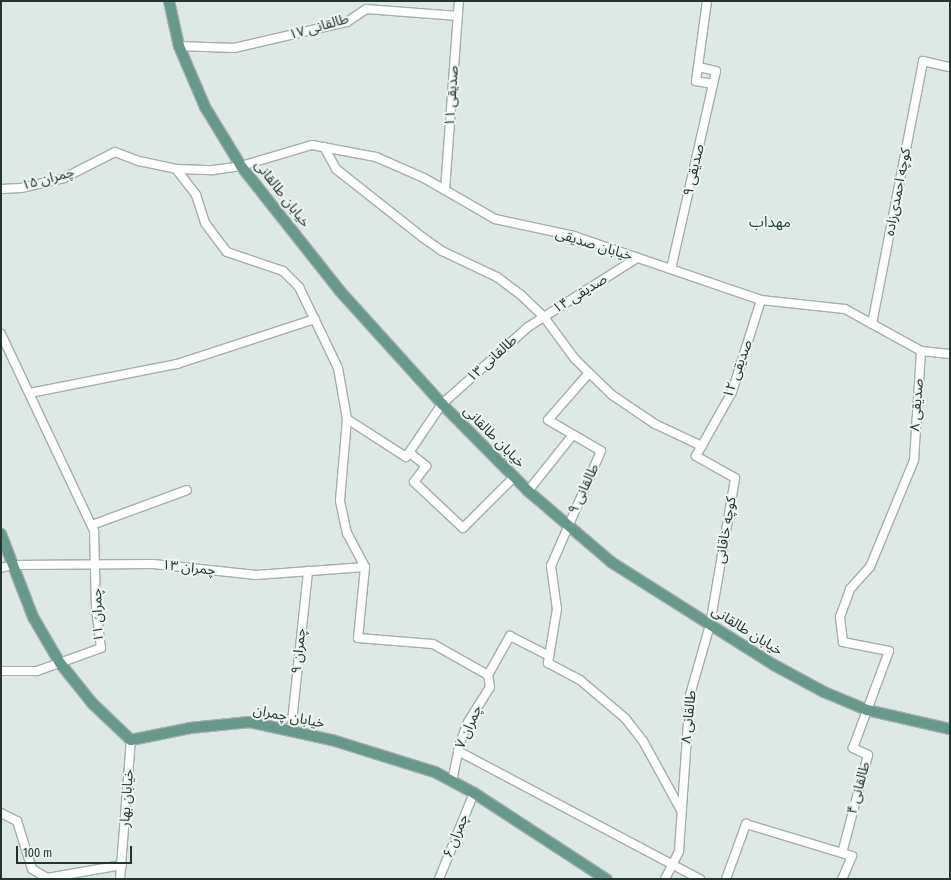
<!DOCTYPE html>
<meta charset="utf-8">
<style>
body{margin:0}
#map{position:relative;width:951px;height:880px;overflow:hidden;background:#dee8e4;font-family:"Fira Sans Condensed","Noto Sans Arabic",sans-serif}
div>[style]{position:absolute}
.roads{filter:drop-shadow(1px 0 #a2afaa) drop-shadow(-1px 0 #a2afaa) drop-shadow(0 1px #a2afaa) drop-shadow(0 -1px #a2afaa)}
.minor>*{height:8px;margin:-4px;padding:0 4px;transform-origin:4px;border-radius:4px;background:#fff}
.major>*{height:10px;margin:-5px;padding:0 5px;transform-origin:5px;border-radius:5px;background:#68978c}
span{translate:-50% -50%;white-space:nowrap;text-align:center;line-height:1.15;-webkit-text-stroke:4px #eef5f1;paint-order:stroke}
.street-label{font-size:14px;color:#223530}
.neighbourhood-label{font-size:15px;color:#21443c}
.frame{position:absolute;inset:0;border:2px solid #223530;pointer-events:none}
.scale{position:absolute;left:16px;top:846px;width:116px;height:18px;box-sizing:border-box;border:2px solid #223530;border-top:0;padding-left:5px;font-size:12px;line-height:14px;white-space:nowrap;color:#223530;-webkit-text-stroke:3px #eef5f1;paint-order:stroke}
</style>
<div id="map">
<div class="roads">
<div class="minor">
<div style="left:707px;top:1px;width:81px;rotate:97.8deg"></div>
<div style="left:696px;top:81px;width:17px;rotate:10deg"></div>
<div style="left:179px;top:46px;width:55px;rotate:2.1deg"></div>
<div style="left:234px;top:48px;width:116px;rotate:-13deg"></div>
<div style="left:347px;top:22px;width:23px;rotate:-34deg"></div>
<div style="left:366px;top:9px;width:92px;rotate:4.4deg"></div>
<div style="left:324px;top:147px;width:25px;rotate:61deg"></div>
<div style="left:336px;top:169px;width:110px;rotate:38.3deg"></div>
<div style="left:422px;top:237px;width:24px;rotate:35deg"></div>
<div style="left:442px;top:251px;width:61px;rotate:25.3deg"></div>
<div style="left:497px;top:277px;width:30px;rotate:37deg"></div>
<div style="left:521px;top:295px;width:32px;rotate:44deg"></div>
<div style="left:544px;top:317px;width:52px;rotate:53.6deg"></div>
<div style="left:575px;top:359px;width:52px;rotate:44.2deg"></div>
<div style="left:612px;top:395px;width:52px;rotate:34deg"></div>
<div style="left:655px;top:424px;width:52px;rotate:25.1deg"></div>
<div style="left:176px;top:169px;width:33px;rotate:52deg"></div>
<div style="left:196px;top:195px;width:29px;rotate:72deg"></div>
<div style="left:205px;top:223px;width:36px;rotate:53deg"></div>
<div style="left:227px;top:252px;width:59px;rotate:18.7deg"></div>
<div style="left:283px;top:271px;width:23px;rotate:45deg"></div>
<div style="left:299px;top:287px;width:90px;rotate:64.3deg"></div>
<div style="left:338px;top:368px;width:52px;rotate:80deg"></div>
<div style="left:347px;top:419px;width:82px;rotate:94.9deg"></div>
<div style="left:340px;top:501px;width:33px;rotate:78deg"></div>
<div style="left:347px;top:533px;width:38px;rotate:62deg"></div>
<div style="left:365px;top:567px;width:71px;rotate:95.6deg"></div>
<div style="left:358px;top:638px;width:75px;rotate:4.6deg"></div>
<div style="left:433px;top:644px;width:63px;rotate:29.4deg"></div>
<div style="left:1px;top:189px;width:20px;rotate:-3deg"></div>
<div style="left:21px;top:188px;width:44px;rotate:-13.1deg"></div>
<div style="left:64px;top:178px;width:57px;rotate:-27deg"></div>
<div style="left:115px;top:152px;width:26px;rotate:21deg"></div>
<div style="left:139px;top:161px;width:38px;rotate:12deg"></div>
<div style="left:176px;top:169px;width:37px;rotate:2deg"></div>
<div style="left:213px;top:170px;width:28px;rotate:-8deg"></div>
<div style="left:241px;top:166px;width:74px;rotate:-16.5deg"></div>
<div style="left:312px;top:145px;width:65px;rotate:10.6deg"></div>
<div style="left:376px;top:157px;width:52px;rotate:23.6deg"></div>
<div style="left:424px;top:178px;width:82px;rotate:30deg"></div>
<div style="left:495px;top:219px;width:81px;rotate:12.1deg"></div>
<div style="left:574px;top:236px;width:198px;rotate:18.9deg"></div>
<div style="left:761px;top:300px;width:84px;rotate:6.1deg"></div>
<div style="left:845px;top:309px;width:87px;rotate:28.9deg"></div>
<div style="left:921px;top:351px;width:29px;rotate:6deg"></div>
<div style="left:445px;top:190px;width:190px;rotate:-85.8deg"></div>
<div style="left:671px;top:269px;width:203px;rotate:-77.2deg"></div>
<div style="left:716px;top:71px;width:18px;rotate:-167deg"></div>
<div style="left:872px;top:324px;width:268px;rotate:-79deg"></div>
<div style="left:923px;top:61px;width:28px;rotate:13deg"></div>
<div style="left:1px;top:334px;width:218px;rotate:64.7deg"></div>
<div style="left:94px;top:531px;width:77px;rotate:88.5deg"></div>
<div style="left:96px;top:608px;width:40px;rotate:82.9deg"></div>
<div style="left:101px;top:648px;width:68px;rotate:160.2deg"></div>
<div style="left:37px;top:671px;width:36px;rotate:180deg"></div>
<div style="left:589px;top:373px;width:62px;rotate:131.1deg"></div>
<div style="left:548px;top:420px;width:61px;rotate:30.3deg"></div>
<div style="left:601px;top:451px;width:125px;rotate:113.5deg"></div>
<div style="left:551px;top:566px;width:43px;rotate:82.1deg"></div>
<div style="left:557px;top:609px;width:55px;rotate:99.5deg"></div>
<div style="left:548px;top:663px;width:36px;rotate:28deg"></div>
<div style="left:580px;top:680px;width:59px;rotate:40.2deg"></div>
<div style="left:625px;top:718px;width:29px;rotate:52deg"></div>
<div style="left:643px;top:741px;width:79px;rotate:61.2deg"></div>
<div style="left:30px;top:393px;width:150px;rotate:-11.2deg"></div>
<div style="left:177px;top:364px;width:145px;rotate:-18.1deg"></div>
<div style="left:347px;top:419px;width:70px;rotate:32.8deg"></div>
<div style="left:406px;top:457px;width:64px;rotate:-55.8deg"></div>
<div style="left:442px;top:404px;width:115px;rotate:-41.8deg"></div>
<div style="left:528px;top:327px;width:129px;rotate:-32.3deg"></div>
<div style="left:410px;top:453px;width:21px;rotate:39deg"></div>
<div style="left:426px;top:466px;width:20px;rotate:127deg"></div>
<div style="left:414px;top:482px;width:67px;rotate:43.2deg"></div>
<div style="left:463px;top:528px;width:72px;rotate:-45deg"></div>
<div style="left:528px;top:491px;width:70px;rotate:-51.3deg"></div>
<div style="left:92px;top:525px;width:101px;rotate:-20.2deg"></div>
<div style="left:1px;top:568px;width:11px;rotate:-15deg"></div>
<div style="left:12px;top:565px;width:141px;rotate:-0.4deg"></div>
<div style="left:153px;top:564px;width:104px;rotate:6.1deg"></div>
<div style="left:256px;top:575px;width:109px;rotate:-4.2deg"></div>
<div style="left:488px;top:675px;width:45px;rotate:-60.6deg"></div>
<div style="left:510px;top:636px;width:44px;rotate:27.1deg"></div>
<div style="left:291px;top:731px;width:161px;rotate:-83.9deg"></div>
<div style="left:458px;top:751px;width:274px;rotate:27.9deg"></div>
<div style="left:452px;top:781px;width:39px;rotate:-78deg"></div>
<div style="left:460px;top:743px;width:22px;rotate:-69deg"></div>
<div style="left:468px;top:722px;width:41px;rotate:-57.8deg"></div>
<div style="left:490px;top:687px;width:12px;rotate:-99deg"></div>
<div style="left:1px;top:813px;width:18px;rotate:27deg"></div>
<div style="left:17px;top:821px;width:50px;rotate:72.6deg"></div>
<div style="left:32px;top:869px;width:17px;rotate:31deg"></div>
<div style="left:47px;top:878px;width:76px;rotate:-9.8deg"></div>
<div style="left:842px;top:853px;width:101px;rotate:-75.1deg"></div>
<div style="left:868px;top:755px;width:17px;rotate:-155deg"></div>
<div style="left:853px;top:748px;width:103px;rotate:-69.6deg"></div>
<div style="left:889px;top:651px;width:47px;rotate:-168.9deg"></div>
<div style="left:843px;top:642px;width:25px;rotate:-97deg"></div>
<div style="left:840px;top:617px;width:30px;rotate:-70deg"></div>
<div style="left:850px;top:589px;width:30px;rotate:-48deg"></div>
<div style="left:870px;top:567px;width:116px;rotate:-67.6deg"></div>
<div style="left:914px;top:460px;width:109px;rotate:-86.3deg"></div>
<div style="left:120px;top:879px;width:139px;rotate:-85.5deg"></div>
<div style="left:439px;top:879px;width:93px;rotate:-67.9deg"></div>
<div style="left:665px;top:879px;width:31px;rotate:-63deg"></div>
<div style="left:679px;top:851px;width:156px;rotate:-86deg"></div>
<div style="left:690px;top:695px;width:73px;rotate:-74.1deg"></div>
<div style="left:710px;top:625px;width:149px;rotate:-80.3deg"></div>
<div style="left:735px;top:478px;width:45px;rotate:-150.6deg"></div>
<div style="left:696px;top:456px;width:73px;rotate:-60.6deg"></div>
<div style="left:732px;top:392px;width:96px;rotate:-72.5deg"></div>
<div style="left:726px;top:879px;width:59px;rotate:-70deg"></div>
<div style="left:746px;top:824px;width:111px;rotate:16.8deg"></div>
<div style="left:852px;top:856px;width:25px;rotate:113deg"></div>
</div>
<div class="major">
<div style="left:169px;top:1px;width:46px;rotate:77.5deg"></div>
<div style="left:179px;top:46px;width:66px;rotate:66.9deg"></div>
<div style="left:205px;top:107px;width:69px;rotate:58.6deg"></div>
<div style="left:241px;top:166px;width:159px;rotate:51.6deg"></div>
<div style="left:340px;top:291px;width:152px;rotate:47.9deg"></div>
<div style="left:442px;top:404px;width:122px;rotate:45.3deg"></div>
<div style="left:528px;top:491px;width:109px;rotate:40.5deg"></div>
<div style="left:611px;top:562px;width:193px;rotate:32.3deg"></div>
<div style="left:774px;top:665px;width:57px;rotate:28.4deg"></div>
<div style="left:824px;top:692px;width:47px;rotate:22.7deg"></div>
<div style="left:867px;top:710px;width:85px;rotate:12.9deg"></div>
<div style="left:1px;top:534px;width:89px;rotate:68.9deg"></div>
<div style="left:33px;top:617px;width:53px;rotate:59.6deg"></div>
<div style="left:60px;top:663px;width:53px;rotate:51.2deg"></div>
<div style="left:93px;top:704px;width:52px;rotate:43.5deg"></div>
<div style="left:131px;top:740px;width:60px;rotate:-11.5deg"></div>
<div style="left:190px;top:728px;width:60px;rotate:-5.7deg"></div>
<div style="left:250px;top:722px;width:84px;rotate:12.4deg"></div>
<div style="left:332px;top:740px;width:108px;rotate:17.3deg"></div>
<div style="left:435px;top:772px;width:44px;rotate:28.3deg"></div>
<div style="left:474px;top:793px;width:158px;rotate:33.1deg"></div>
</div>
</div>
<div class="street-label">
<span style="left:319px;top:27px;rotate:-16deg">طالقانی ۱۷</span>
<span style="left:452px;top:96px;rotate:-86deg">صدیقی ۱۱</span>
<span style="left:694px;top:170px;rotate:-77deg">صدیقی ۹</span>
<span style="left:48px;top:179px;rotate:-15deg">چمران ۱۵</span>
<span style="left:898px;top:192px;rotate:-79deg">کوچه احمدی‌زاده</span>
<span style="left:282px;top:194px;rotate:52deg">خیابان طالقانی</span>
<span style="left:594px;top:245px;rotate:17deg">خیابان صدیقی</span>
<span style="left:580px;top:294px;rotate:-32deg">صدیقی ۱۴</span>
<span style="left:492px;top:359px;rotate:-42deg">طالقانی ۱۳</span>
<span style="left:738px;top:369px;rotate:-70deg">صدیقی ۱۲</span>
<span style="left:917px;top:405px;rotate:-86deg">صدیقی ۸</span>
<span style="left:494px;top:437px;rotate:45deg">خیابان طالقانی</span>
<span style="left:584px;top:489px;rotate:-65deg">طالقانی ۹</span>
<span style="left:726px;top:530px;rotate:-80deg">کوچه خاقانی</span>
<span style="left:189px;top:568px;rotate:6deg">چمران ۱۳</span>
<span style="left:98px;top:615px;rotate:-92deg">چمران ۱۱</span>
<span style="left:747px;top:631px;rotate:32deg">خیابان طالقانی</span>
<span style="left:299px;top:651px;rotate:-84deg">چمران ۹</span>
<span style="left:289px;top:717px;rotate:11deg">خیابان چمران</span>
<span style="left:689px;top:717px;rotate:-84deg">طالقانی ۸</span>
<span style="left:469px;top:727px;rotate:-66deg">چمران ۷</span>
<span style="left:859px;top:788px;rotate:-75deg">طالقانی ۴</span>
<span style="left:127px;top:798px;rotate:-86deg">خیابان بهار</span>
<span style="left:456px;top:836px;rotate:-68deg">چمران ۶</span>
</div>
<div class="neighbourhood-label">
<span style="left:770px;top:223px">مهداب</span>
</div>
<div class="frame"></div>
<div class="scale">100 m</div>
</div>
